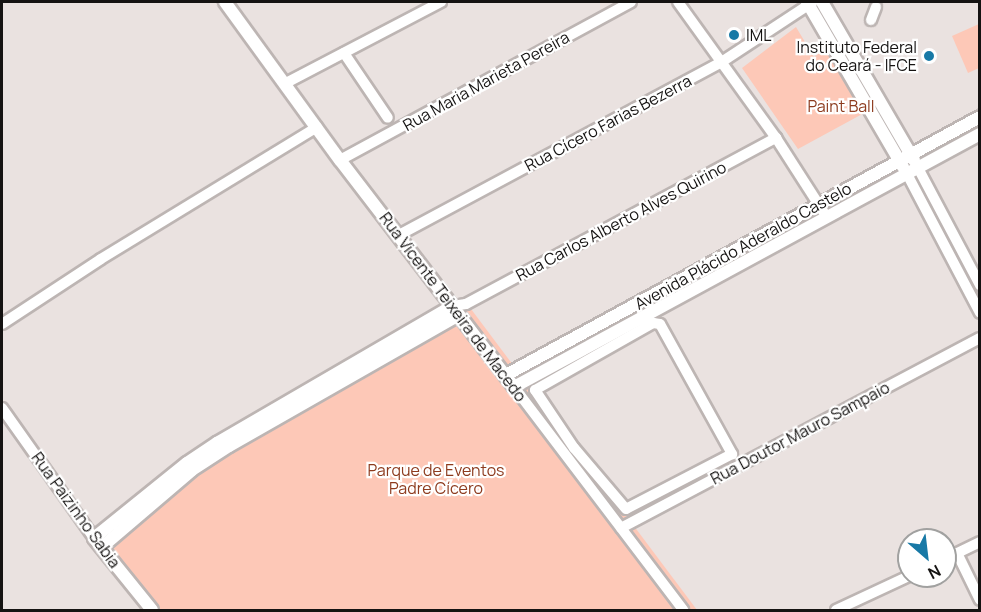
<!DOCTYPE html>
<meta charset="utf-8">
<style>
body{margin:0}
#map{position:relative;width:981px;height:612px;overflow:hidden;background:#eae2e0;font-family:Manrope,sans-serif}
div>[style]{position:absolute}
.green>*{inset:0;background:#fdc8b7}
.roads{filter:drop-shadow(2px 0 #bdb5b3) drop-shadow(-2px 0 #bdb5b3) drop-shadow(0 2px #bdb5b3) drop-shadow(0 -2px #bdb5b3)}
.minor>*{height:10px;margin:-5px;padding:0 5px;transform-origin:5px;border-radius:5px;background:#fff}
.tertiary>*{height:12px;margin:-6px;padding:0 6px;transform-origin:6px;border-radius:6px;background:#fff}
.dots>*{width:16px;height:16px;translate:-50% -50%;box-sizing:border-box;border:3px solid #fff;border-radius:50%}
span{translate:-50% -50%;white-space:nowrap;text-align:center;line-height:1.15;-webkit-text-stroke:4.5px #fff;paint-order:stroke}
.poi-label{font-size:16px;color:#151312}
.left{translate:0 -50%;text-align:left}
.right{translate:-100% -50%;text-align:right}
.street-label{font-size:16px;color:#151312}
.park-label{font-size:16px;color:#8d3b1e}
.frame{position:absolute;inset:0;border:3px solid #151312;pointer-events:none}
.north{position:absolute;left:897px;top:528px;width:60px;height:60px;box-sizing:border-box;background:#fff;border:2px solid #a1a1a0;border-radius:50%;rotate:152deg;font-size:16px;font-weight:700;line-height:24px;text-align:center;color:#151312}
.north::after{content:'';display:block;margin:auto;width:21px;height:27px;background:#1879a6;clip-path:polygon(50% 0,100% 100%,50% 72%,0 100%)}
</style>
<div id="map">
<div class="green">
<div style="clip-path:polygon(979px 24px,979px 68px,968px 73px,952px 36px)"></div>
<div style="clip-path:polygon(796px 27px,814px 57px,826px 48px,866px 112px,798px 149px,742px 68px)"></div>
<div style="clip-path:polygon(468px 305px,697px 610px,152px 610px,103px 547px,178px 481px)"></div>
</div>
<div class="roads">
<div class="minor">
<div style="left:678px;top:2px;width:168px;rotate:54.2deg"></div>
<div style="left:776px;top:138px;width:93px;rotate:57.3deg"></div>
<div style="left:871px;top:20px;width:14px;rotate:-69deg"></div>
<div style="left:344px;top:53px;width:78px;rotate:55.9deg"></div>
<div style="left:286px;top:83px;width:175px;rotate:-27.6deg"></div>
<div style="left:340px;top:160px;width:331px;rotate:-28.5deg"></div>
<div style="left:917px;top:166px;width:135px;rotate:62.1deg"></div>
<div style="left:906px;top:172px;width:159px;rotate:62.3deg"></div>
<div style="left:399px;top:235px;width:364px;rotate:-28.2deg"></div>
<div style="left:720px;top:63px;width:111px;rotate:-33.3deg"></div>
<div style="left:452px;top:306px;width:14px;rotate:-8deg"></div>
<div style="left:466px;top:304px;width:352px;rotate:-28.2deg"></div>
<div style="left:653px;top:323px;width:7px;rotate:8deg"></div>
<div style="left:660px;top:324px;width:149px;rotate:61deg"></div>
<div style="left:732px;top:454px;width:119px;rotate:152.6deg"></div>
<div style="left:626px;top:509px;width:80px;rotate:-130.4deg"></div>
<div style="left:574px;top:448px;width:70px;rotate:-123.9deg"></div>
<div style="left:535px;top:390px;width:136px;rotate:-29.6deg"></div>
<div style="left:2px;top:324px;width:118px;rotate:-33.3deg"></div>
<div style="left:101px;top:259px;width:253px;rotate:-31.4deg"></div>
<div style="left:514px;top:387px;width:280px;rotate:52.8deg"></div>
<div style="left:2px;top:408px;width:159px;rotate:54.7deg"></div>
<div style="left:621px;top:528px;width:406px;rotate:-27.9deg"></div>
<div style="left:957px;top:553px;width:52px;rotate:63.9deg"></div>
<div style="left:945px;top:559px;width:39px;rotate:-26deg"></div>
<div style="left:836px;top:610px;width:81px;rotate:-25deg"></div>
</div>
<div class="tertiary">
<div style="left:225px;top:2px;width:195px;rotate:54deg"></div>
<div style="left:340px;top:160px;width:286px;rotate:52.5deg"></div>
<div style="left:514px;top:387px;width:530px;rotate:-28.5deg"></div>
<div style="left:807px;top:2px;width:191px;rotate:59.8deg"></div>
<div style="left:822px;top:2px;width:183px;rotate:59.8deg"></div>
<div style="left:506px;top:375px;width:540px;rotate:-28.56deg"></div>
<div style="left:102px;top:547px;width:118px;rotate:-40.5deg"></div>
<div style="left:192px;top:470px;width:44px;rotate:-33deg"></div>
<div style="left:229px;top:446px;width:265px;rotate:-29.7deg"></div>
<div style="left:152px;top:610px;width:92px;rotate:-128.9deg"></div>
<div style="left:94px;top:538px;width:119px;rotate:-38.9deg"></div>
<div style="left:187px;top:463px;width:36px;rotate:-34deg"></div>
<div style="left:217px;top:443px;width:272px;rotate:-30.2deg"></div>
</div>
</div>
<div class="dots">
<div style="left:734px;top:35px;background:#1879a6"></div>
<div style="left:929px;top:56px;background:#1879a6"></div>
</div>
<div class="poi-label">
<span class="left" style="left:746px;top:35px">IML</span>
<span class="right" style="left:917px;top:56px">Instituto Federal<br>do Ceará - IFCE</span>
</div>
<div class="street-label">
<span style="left:486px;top:81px;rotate:-29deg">Rua Maria Marieta Pereira</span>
<span style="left:608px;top:123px;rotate:-28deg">Rua Cícero Farias Bezerra</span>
<span style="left:621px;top:221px;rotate:-28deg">Rua Carlos Alberto Alves Quirino</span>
<span style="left:743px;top:246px;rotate:-29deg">Avenida Plácido Aderaldo Castelo</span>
<span style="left:453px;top:307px;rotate:53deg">Rua Vicente Teixeira de Macedo</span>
<span style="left:800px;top:433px;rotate:-28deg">Rua Doutor Mauro Sampaio</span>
<span style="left:76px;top:510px;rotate:54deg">Rua Paizinho Sabia</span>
</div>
<div class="park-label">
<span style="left:841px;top:106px">Paint Ball</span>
<span style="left:436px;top:479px">Parque de Eventos<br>Padre Cícero</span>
</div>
<div class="frame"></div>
<div class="north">N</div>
</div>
